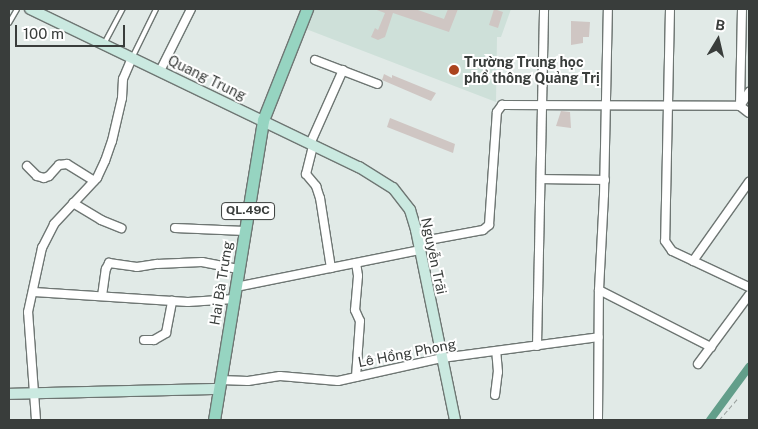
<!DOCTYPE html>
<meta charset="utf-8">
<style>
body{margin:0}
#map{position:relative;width:758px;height:429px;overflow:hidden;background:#e1eae7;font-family:"Public Sans",sans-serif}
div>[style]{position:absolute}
.built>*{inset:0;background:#cee0d9}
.canal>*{height:8px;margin:-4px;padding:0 4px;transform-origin:4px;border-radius:4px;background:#629e8a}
.building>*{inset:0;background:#cfc6c3}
.path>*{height:1px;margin-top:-0.5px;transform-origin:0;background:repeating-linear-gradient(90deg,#969d9a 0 5px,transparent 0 7.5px)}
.roads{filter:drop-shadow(1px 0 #6e7673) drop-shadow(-1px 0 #6e7673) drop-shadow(0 1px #6e7673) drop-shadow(0 -1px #6e7673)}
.lane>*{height:4px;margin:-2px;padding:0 2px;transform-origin:2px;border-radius:2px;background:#fff}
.street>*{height:8px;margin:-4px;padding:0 4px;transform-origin:4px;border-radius:4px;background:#fff}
.secondary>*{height:10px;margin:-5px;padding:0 5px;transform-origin:5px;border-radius:5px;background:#cae9e0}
.primary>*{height:11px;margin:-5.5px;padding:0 5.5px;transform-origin:5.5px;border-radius:5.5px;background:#96d4c1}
.dots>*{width:14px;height:14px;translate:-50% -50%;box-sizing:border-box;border:2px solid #fff;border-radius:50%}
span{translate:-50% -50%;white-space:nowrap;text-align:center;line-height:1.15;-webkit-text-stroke:4px #fff;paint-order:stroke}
.shield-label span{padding:1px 4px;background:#fff;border:1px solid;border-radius:4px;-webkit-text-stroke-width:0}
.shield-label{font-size:12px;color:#393d3b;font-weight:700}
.poi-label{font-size:14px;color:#393d3b;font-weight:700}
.left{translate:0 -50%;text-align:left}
.street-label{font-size:14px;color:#393d3b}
.frame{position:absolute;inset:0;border:10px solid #393d3b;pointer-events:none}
.north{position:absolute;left:693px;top:15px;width:50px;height:50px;-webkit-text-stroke:4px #fff;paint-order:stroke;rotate:9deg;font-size:14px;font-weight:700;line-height:20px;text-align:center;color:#393d3b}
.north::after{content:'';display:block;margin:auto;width:18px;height:22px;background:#393d3b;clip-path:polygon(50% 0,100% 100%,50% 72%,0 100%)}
.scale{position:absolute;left:15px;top:25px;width:110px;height:22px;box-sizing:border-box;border:2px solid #393d3b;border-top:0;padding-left:6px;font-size:15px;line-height:18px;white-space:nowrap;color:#393d3b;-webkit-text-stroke:4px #fff;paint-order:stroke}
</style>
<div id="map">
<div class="built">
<div style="clip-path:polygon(313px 9px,511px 9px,501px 37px,497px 37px,496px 102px,306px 29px)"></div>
</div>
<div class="canal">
<div style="left:710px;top:420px;width:66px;rotate:-53.7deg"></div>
</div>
<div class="building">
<div style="clip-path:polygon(374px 9px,415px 9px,444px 19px,448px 9px,458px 9px,449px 32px,393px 13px,385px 37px,378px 40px,371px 37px,375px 28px,378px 30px,385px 13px)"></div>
<div style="clip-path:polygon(494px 9px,503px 12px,498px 28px,489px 25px)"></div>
<div style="clip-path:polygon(571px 21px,590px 22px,589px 37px,583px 37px,583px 43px,571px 45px)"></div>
<div style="clip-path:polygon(384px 74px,392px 78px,392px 75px,436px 93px,431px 101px,382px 80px)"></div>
<div style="clip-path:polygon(561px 111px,570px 112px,571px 128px,556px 126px)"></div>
<div style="clip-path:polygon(390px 118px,455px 144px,453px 153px,387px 127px)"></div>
</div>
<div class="path">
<div style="left:719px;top:420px;width:28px;rotate:-49deg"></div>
</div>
<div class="roads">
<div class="lane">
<div style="left:9px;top:23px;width:16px;rotate:-60deg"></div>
<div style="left:104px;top:44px;width:40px;rotate:-62deg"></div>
<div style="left:133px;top:56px;width:52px;rotate:-63.9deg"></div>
</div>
<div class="street">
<div style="left:670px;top:9px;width:232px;rotate:91.2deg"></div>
<div style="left:665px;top:241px;width:12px;rotate:55deg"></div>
<div style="left:672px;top:251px;width:85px;rotate:25.1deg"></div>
<div style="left:742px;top:9px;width:97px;rotate:91.2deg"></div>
<div style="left:740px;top:106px;width:11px;rotate:38deg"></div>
<div style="left:315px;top:60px;width:67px;rotate:20.9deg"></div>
<div style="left:160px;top:71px;width:69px;rotate:-63.4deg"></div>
<div style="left:310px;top:144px;width:81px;rotate:-66deg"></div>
<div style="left:313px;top:146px;width:29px;rotate:104deg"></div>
<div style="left:306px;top:174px;width:16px;rotate:50deg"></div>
<div style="left:316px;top:186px;width:13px;rotate:72deg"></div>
<div style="left:320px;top:198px;width:71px;rotate:81.1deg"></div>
<div style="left:27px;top:166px;width:14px;rotate:45deg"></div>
<div style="left:37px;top:176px;width:7px;rotate:16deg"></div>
<div style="left:44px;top:178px;width:5px;rotate:-22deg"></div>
<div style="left:49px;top:176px;width:15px;rotate:-48deg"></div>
<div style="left:59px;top:165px;width:8px;rotate:-7deg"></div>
<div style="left:67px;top:164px;width:32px;rotate:32deg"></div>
<div style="left:541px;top:179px;width:64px;rotate:0.9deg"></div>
<div style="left:73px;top:203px;width:33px;rotate:31deg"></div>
<div style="left:101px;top:220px;width:22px;rotate:22deg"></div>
<div style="left:175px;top:228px;width:70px;rotate:2.5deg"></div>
<div style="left:418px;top:242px;width:66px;rotate:-10.5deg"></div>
<div style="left:483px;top:230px;width:8px;rotate:-40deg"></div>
<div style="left:489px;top:225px;width:113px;rotate:-86deg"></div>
<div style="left:497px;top:112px;width:9px;rotate:-54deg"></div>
<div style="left:502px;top:105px;width:238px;rotate:0.2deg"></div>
<div style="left:740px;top:106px;width:17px;rotate:-57deg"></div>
<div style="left:693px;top:261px;width:97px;rotate:-54.7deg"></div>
<div style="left:356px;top:263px;width:13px;rotate:81deg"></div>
<div style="left:358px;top:276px;width:34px;rotate:95deg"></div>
<div style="left:355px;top:310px;width:12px;rotate:66deg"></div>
<div style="left:360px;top:321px;width:56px;rotate:94.1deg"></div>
<div style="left:236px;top:287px;width:188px;rotate:-11.4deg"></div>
<div style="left:599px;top:290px;width:126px;rotate:27deg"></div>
<div style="left:34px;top:292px;width:154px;rotate:3.7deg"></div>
<div style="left:188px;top:302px;width:46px;rotate:-3.7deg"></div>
<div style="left:102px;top:296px;width:27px;rotate:-82deg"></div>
<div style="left:106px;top:269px;width:7px;rotate:-63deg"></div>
<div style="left:109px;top:263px;width:28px;rotate:8deg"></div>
<div style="left:137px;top:267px;width:20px;rotate:-9deg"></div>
<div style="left:157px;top:264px;width:45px;rotate:-2.5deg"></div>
<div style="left:202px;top:262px;width:38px;rotate:11deg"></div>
<div style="left:144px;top:340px;width:10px"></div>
<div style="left:154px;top:340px;width:14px;rotate:-30deg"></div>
<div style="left:166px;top:333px;width:33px;rotate:-79deg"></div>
<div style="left:537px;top:346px;width:337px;rotate:-88.8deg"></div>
<div style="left:698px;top:364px;width:86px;rotate:-53.5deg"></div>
<div style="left:220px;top:380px;width:28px;rotate:2deg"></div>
<div style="left:248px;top:381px;width:32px;rotate:-9deg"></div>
<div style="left:280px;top:376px;width:58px;rotate:4.9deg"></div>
<div style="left:338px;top:381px;width:107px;rotate:-12.5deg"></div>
<div style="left:442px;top:358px;width:158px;rotate:-7.6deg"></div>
<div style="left:495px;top:395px;width:23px;rotate:-83deg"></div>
<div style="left:498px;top:372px;width:21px;rotate:-95deg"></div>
<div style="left:36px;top:420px;width:108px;rotate:-94.2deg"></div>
<div style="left:28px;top:312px;width:66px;rotate:-77.7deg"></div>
<div style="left:42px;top:248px;width:27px;rotate:-63deg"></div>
<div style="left:54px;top:224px;width:63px;rotate:-46.9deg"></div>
<div style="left:97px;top:178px;width:19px;rotate:-65deg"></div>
<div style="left:105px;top:161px;width:21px;rotate:-71deg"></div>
<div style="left:112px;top:141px;width:44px;rotate:-76.9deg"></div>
<div style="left:122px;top:98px;width:19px;rotate:-87deg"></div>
<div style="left:123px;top:79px;width:23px;rotate:-67deg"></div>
<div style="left:598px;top:420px;width:130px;rotate:-89.6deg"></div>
<div style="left:599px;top:290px;width:95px;rotate:-87deg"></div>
<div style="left:604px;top:195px;width:186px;rotate:-88.8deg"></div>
</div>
<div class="secondary">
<div style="left:30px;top:9px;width:365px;rotate:25.7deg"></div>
<div style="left:359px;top:167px;width:40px;rotate:32deg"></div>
<div style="left:393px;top:188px;width:28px;rotate:52deg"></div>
<div style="left:410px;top:210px;width:21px;rotate:73deg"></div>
<div style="left:416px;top:230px;width:194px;rotate:78.4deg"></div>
<div style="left:9px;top:394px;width:210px;rotate:-1.4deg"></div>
</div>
<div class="primary">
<div style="left:214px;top:420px;width:304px;rotate:-80.7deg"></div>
<div style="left:263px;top:120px;width:119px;rotate:-68.4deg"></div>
</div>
</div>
<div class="dots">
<div style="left:454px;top:70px;background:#ab441e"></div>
</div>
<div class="shield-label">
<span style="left:248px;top:211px">QL.49C</span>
</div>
<div class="poi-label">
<span class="left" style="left:464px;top:70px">Trường Trung học<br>phổ thông Quảng Trị</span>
</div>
<div class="street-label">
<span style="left:207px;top:78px;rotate:26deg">Quang Trung</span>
<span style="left:434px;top:256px;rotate:78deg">Nguyễn Trãi</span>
<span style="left:221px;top:283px;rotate:-81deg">Hai Bà Trưng</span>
<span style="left:407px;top:353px;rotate:-11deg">Lê Hồng Phong</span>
</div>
<div class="frame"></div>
<div class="north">B</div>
<div class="scale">100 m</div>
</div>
